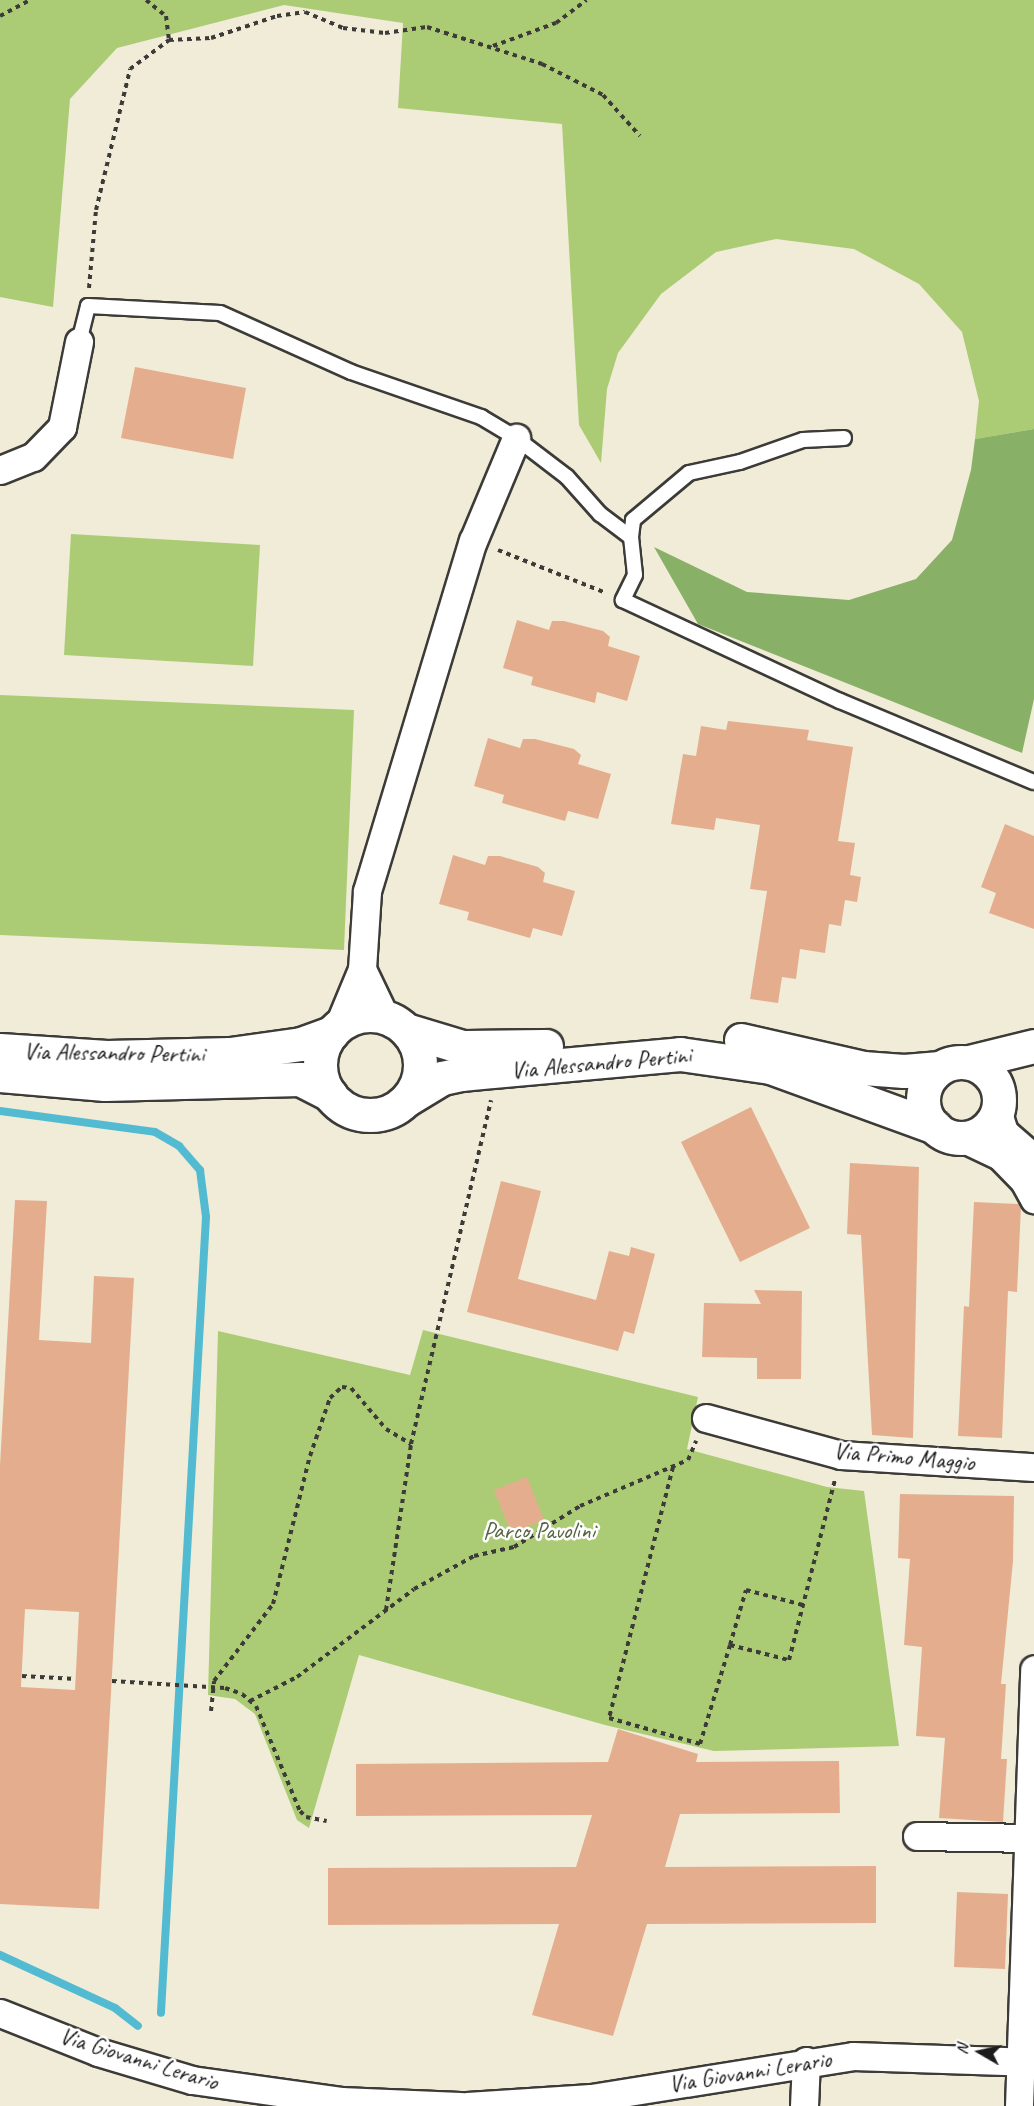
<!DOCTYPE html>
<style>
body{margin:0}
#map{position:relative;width:1034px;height:2106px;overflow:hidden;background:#f0ecd7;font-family:Caveat,sans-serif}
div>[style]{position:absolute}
.green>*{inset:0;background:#abcc74}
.forest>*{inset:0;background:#88b066}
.stream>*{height:8px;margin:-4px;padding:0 4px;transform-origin:4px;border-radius:4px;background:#53bbd1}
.building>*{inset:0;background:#e4ae8e}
.path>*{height:4px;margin-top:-2px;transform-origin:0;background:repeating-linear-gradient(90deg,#3c3b38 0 4.5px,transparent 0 9px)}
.roads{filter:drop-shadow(2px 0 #3c3b38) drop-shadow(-2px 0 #3c3b38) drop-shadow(0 2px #3c3b38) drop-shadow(0 -2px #3c3b38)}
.lane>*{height:14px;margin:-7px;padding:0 7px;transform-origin:7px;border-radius:7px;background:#fff}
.street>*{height:27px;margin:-13.5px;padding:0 13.5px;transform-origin:13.5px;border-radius:13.5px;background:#fff}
.secondary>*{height:33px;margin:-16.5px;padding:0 16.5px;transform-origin:16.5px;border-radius:16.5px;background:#fff}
.secondary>.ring{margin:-16.5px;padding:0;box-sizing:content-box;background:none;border:33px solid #fff;border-radius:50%}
span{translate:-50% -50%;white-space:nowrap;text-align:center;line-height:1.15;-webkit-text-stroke:5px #fff;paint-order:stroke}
.street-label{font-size:24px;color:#1c1c1c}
.park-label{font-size:24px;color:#55623f}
.north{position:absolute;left:950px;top:2022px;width:60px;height:60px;-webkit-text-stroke:4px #fff;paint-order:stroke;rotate:279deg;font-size:16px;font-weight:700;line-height:24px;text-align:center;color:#1c1c1c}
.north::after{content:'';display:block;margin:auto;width:21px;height:27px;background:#1c1c1c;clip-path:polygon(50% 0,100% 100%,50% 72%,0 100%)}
</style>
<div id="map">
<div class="green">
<div style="clip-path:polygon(0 0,1034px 0,1034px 429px,975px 439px,979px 401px,962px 332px,919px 284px,854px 249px,776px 239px,716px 252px,661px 294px,618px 353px,607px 389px,601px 463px,579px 425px,562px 124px,398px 108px,403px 23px,284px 5px,117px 48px,70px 99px,53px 307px,0 297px)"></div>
<div style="clip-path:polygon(71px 534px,260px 545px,253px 666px,64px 655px)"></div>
<div style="clip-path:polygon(0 695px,354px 710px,344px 950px,0 935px)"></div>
<div style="clip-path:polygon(423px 1330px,698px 1397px,687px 1449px,827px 1487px,864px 1491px,899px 1746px,714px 1751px,605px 1725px,359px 1655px,309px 1828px,297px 1820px,255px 1714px,235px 1699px,208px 1695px,218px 1331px,410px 1375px)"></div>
</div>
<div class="forest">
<div style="clip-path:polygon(1034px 429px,1034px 699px,1022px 753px,698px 624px,654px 547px,747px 592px,849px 600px,916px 579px,952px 540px,971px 470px,975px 439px)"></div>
</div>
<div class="stream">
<div style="left:0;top:1111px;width:156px;rotate:7.7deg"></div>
<div style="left:155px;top:1132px;width:28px;rotate:30deg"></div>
<div style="left:179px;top:1146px;width:32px;rotate:49deg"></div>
<div style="left:200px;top:1170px;width:47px;rotate:82.7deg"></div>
<div style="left:206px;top:1217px;width:797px;rotate:93.24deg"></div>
<div style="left:0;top:1955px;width:127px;rotate:24.7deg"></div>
<div style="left:115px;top:2008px;width:29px;rotate:38deg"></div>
</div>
<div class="building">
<div style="clip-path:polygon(135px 367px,246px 388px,233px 459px,121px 438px)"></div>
<div style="clip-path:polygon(517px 620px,549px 630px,552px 621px,564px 621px,603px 631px,610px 637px,608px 646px,640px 656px,627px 701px,597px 692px,595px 703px,531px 685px,533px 677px,503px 668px)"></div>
<div style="clip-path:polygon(728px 721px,809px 730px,807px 740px,853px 747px,838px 841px,855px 843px,850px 875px,861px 877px,857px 902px,845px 900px,841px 926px,829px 924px,825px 953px,800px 949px,796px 979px,782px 977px,778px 1003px,750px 999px,767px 891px,750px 889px,760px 825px,716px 818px,714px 830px,671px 824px,683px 754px,696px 756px,701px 726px,726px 730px)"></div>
<div style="clip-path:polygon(488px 738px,520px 748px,523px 739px,535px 739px,574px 749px,581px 755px,578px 764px,611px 774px,598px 819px,568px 811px,565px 821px,502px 803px,504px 795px,474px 786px)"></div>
<div style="clip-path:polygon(1005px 824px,1034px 836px,1034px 929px,989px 913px,996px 893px,981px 887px)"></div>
<div style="clip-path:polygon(453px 855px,485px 865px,488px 856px,500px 856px,538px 867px,545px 873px,543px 882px,575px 891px,562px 936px,533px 928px,530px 938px,467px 920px,469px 912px,439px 904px)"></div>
<div style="clip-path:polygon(751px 1107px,810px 1228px,740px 1262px,681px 1142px)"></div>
<div style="clip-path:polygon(850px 1163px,919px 1167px,913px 1438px,872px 1435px,861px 1235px,847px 1234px)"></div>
<div style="clip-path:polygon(501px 1181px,541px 1191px,518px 1279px,596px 1300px,609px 1251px,629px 1256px,631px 1247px,655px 1254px,634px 1334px,624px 1331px,618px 1351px,467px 1312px)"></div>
<div style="clip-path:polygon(evenodd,15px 1200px,47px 1201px,39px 1340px,91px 1343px,94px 1276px,134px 1278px,99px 1909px,0 1904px,0 1465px,15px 1200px,25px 1609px,79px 1612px,75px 1690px,21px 1687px,25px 1609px)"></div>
<div style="clip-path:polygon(974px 1202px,1019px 1204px,1021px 1207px,1017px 1292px,1008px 1291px,1002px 1438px,958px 1436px,964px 1306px,969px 1307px)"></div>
<div style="clip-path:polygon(754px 1290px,802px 1291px,801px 1379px,757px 1379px,757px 1358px,702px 1357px,704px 1303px,761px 1304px)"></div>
<div style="clip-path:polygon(527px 1477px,544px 1520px,511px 1533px,494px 1490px)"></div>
<div style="clip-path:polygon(900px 1494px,1014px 1496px,1013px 1561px,1001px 1684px,1006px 1684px,1001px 1759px,1007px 1759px,1003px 1822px,939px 1818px,945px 1738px,916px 1736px,922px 1647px,904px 1645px,910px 1559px,898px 1558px)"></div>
<div style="clip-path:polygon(618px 1729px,698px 1754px,696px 1762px,839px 1761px,840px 1813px,680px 1814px,665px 1867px,876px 1866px,876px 1923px,647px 1924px,613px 2036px,532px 2015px,559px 1924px,328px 1925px,328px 1868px,576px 1867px,592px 1815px,356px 1816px,356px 1764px,608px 1762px)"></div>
<div style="clip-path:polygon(957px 1892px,1008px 1894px,1005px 1969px,954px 1967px)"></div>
</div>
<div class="path">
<div style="left:146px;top:0;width:26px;rotate:39deg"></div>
<div style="left:166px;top:16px;width:24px;rotate:83deg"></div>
<div style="left:0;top:16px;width:34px;rotate:-28deg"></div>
<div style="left:493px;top:46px;width:67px;rotate:-20.1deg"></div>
<div style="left:556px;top:23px;width:38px;rotate:-37deg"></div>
<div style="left:89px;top:288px;width:78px;rotate:-84.9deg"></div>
<div style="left:96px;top:210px;width:145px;rotate:-76.4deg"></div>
<div style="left:130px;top:69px;width:49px;rotate:-36.6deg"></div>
<div style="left:169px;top:40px;width:42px;rotate:-2.7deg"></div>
<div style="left:211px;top:38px;width:70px;rotate:-18.4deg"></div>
<div style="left:277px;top:16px;width:28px;rotate:-8deg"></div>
<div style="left:305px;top:12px;width:41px;rotate:22.8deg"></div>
<div style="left:343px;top:28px;width:42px;rotate:6.8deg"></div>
<div style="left:385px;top:33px;width:42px;rotate:-8.1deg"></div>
<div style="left:427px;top:27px;width:121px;rotate:17.8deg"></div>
<div style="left:542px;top:64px;width:68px;rotate:26.9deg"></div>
<div style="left:603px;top:95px;width:55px;rotate:47.9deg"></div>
<div style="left:498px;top:550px;width:116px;rotate:21.7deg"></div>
<div style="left:673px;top:1467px;width:259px;rotate:104.3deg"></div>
<div style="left:609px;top:1718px;width:95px;rotate:15.9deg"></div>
<div style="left:700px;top:1744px;width:103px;rotate:-73.1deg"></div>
<div style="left:730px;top:1645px;width:61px;rotate:14.3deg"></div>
<div style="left:789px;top:1660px;width:187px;rotate:-75.7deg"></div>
<div style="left:386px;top:1610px;width:168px;rotate:-81.4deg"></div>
<div style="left:411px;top:1444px;width:353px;rotate:-76.9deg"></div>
<div style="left:730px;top:1645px;width:57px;rotate:-73.8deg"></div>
<div style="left:746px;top:1590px;width:59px;rotate:14.7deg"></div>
<div style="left:22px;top:1676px;width:54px;rotate:3.2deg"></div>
<div style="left:112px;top:1681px;width:113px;rotate:3.5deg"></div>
<div style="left:225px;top:1688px;width:18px;rotate:19deg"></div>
<div style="left:242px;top:1694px;width:18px;rotate:41deg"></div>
<div style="left:256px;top:1706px;width:114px;rotate:67.3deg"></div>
<div style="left:300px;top:1811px;width:8px;rotate:45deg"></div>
<div style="left:306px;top:1817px;width:21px;rotate:11deg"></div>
<div style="left:250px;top:1701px;width:53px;rotate:-27.1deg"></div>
<div style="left:297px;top:1677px;width:146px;rotate:-36.9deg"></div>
<div style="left:414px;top:1589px;width:68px;rotate:-28.8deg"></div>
<div style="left:474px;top:1556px;width:41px;rotate:-12.7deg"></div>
<div style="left:514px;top:1547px;width:78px;rotate:-31.8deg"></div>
<div style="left:580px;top:1506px;width:117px;rotate:-23.1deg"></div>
<div style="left:688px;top:1460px;width:21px;rotate:-67deg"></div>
<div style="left:211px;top:1711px;width:30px;rotate:-84deg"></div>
<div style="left:214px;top:1681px;width:97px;rotate:-52.5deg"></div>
<div style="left:273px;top:1604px;width:153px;rotate:-76deg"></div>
<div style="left:310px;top:1456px;width:61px;rotate:-71deg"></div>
<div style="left:330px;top:1398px;width:16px;rotate:-43deg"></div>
<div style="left:342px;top:1387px;width:9px;rotate:6deg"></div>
<div style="left:351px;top:1388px;width:54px;rotate:49.5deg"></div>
<div style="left:386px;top:1429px;width:29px;rotate:31deg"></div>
</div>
<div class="roads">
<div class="lane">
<div style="left:79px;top:342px;width:37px;rotate:-76deg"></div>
<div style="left:88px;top:306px;width:132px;rotate:3deg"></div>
<div style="left:220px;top:313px;width:144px;rotate:24.2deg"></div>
<div style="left:351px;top:372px;width:138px;rotate:19.1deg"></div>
<div style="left:481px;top:417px;width:41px;rotate:31deg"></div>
<div style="left:516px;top:438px;width:64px;rotate:37.4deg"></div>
<div style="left:567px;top:477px;width:50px;rotate:48.3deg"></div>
<div style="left:600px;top:514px;width:39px;rotate:37deg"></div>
<div style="left:631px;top:537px;width:38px;rotate:84deg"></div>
<div style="left:635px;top:575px;width:28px;rotate:116deg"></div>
<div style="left:623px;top:600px;width:239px;rotate:25deg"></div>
<div style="left:840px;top:701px;width:210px;rotate:22.7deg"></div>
<div style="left:631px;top:537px;width:17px;rotate:-83deg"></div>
<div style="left:633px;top:520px;width:73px;rotate:-40deg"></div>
<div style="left:689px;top:473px;width:52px;rotate:-12.2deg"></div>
<div style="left:740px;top:462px;width:67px;rotate:-19.2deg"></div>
<div style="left:803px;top:440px;width:41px;rotate:-2.8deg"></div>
</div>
<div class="street">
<div style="left:0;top:470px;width:35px;rotate:-22deg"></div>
<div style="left:33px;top:457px;width:42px;rotate:-46deg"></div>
<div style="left:62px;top:427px;width:87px;rotate:-78.7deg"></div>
<div style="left:362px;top:969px;width:53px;rotate:64.4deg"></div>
<div style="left:338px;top:1027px;width:63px;rotate:-67.5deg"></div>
<div style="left:362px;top:969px;width:78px;rotate:-86.3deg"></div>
<div style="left:367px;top:891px;width:366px;rotate:-73.2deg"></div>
<div style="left:473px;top:541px;width:112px;rotate:-67.3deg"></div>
<div style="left:997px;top:1110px;width:23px;rotate:72deg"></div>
<div style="left:1004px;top:1132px;width:40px;rotate:41deg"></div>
<div style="left:962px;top:1138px;width:42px;rotate:25.3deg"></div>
<div style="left:1000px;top:1156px;width:35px;rotate:46deg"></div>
<div style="left:1024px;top:1181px;width:21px;rotate:61deg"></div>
<div style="left:706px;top:1418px;width:140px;rotate:15.3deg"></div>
<div style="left:841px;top:1455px;width:193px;rotate:3.6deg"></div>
<div style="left:917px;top:1836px;width:117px;rotate:1deg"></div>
<div style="left:0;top:2013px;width:105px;rotate:21.7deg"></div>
<div style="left:98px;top:2052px;width:98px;rotate:16.6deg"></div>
<div style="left:192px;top:2080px;width:150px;rotate:8deg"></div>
<div style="left:341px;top:2101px;width:119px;rotate:2.4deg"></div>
<div style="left:467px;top:2106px;width:124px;rotate:-3.7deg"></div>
<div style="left:591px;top:2098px;width:265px;rotate:-9.1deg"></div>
<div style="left:853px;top:2056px;width:181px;rotate:1.9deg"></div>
<div style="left:804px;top:2106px;width:45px;rotate:-87.5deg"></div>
<div style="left:1019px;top:2106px;width:437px;rotate:-88deg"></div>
</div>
<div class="secondary">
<div class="ring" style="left:320px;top:1015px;width:67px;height:67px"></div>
<div style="left:406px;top:1030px;width:59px;rotate:16.9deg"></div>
<div style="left:462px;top:1047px;width:84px;rotate:-0.7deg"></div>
<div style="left:741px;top:1040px;width:125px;rotate:12.9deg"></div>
<div style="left:863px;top:1068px;width:41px;rotate:4.2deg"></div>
<div style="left:904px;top:1071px;width:36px;rotate:-5deg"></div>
<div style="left:0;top:1050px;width:107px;rotate:3.7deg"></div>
<div style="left:107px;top:1057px;width:123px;rotate:-1.4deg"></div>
<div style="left:230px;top:1054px;width:72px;rotate:-8deg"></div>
<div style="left:301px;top:1044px;width:33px;rotate:-20deg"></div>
<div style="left:969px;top:1062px;width:67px;rotate:-13.8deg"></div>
<div class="ring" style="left:923px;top:1062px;width:43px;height:43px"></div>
<div style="left:0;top:1075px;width:105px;rotate:4.9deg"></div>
<div style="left:105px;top:1084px;width:195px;rotate:-1.5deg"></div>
<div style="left:300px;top:1079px;width:34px;rotate:27deg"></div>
<div style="left:406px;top:1100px;width:42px;rotate:-31.4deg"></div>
<div style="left:442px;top:1078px;width:19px;rotate:-12deg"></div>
<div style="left:461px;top:1074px;width:220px;rotate:-5.2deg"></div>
<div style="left:680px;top:1054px;width:91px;rotate:8.2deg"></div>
<div style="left:770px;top:1067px;width:176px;rotate:20deg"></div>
</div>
</div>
<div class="street-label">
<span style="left:114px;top:1053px;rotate:1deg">Via Alessandro Pertini</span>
<span style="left:601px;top:1063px;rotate:-5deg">Via Alessandro Pertini</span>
<span style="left:904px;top:1457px;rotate:5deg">Via Primo Maggio</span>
<span style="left:139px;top:2059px;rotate:17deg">Via Giovanni Lerario</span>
<span style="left:750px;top:2072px;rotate:-9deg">Via Giovanni Lerario</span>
</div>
<div class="park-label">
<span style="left:539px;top:1531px">Parco Pavolini</span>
</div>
<div class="north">N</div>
</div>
